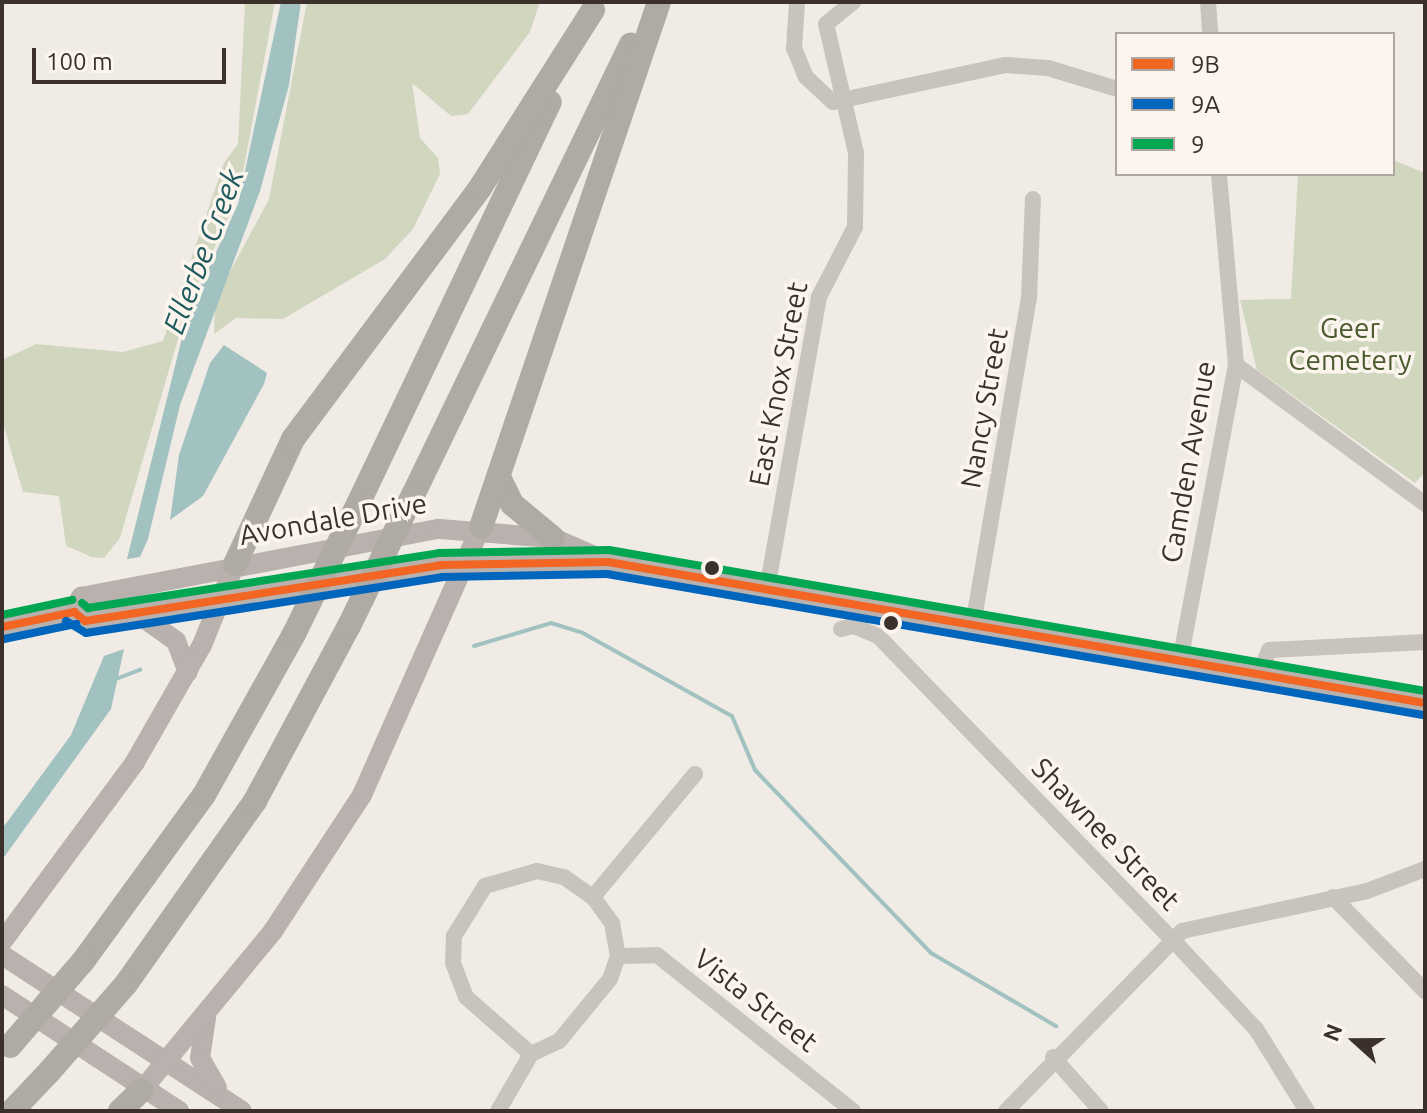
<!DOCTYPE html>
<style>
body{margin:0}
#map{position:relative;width:1427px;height:1113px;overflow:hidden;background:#f0ebe5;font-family:Ubuntu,sans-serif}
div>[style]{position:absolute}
.green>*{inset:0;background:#d1d6bf}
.water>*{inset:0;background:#a1c2c1}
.stream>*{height:4px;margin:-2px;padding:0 2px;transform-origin:2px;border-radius:2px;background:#a1c2c1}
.minor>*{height:16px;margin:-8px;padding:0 8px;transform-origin:8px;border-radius:8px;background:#c9c3be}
.major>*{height:20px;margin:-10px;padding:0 10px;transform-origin:10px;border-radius:10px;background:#b8b1ad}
.highway>*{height:24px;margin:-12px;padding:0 12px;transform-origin:12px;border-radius:12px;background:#afaaa4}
.highway-bridge>*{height:24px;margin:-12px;padding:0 12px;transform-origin:12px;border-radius:12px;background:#afaaa4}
.bus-1>*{height:8px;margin:-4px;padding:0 4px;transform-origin:4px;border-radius:4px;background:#f26522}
.bus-2>*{height:8px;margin:-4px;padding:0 4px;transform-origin:4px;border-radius:4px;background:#0065bd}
.bus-3>*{height:8px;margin:-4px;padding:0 4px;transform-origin:4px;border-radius:4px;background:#00a651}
.dots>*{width:22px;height:22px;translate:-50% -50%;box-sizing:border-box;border:4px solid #fbf5ee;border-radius:50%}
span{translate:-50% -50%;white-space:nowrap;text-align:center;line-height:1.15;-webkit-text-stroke:7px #fbf5ee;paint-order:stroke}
.park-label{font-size:28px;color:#4a5a2e}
.street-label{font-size:28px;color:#3b302b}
.water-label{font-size:30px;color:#1f5a5e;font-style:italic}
.frame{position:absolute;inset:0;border:4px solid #3b302b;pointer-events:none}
.legend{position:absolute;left:1115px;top:32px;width:280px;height:144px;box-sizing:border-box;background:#fbf5ee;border:2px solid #aea6a0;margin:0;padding:10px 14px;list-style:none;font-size:24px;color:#3b302b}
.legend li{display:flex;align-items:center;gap:16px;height:40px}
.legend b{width:40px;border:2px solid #aea6a0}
.north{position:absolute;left:1315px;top:1001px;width:80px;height:80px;-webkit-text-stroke:6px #fbf5ee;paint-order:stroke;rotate:291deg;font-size:22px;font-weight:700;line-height:32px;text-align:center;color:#3b302b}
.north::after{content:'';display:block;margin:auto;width:28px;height:36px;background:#3b302b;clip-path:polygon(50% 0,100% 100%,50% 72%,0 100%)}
.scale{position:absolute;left:32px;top:48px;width:194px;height:36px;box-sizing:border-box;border:4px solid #3b302b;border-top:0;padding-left:10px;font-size:24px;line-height:28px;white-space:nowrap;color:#3b302b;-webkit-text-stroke:6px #fbf5ee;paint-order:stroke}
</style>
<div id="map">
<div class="green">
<div style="clip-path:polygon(245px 2px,275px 2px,239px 193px,187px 308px,120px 538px,104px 558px,92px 557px,66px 546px,59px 496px,23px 492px,2px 420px,2px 360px,36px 344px,123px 352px,163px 341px,224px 163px,238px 144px)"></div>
<div style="clip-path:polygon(307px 2px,540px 2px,530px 32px,468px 114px,451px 116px,412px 83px,420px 138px,438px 158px,440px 174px,413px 229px,385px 259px,283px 319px,236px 318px,214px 334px,215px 300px,269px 199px)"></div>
<div style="clip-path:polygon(1393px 160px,1425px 173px,1425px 472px,1415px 483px,1257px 370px,1240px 300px,1291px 299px,1298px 174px,1393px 174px)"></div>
</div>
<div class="water">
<div style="clip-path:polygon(281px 2px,301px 2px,289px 85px,260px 191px,180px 405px,148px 539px,140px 557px,127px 559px,188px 314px,238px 204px)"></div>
<div style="clip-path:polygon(224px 345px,267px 373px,264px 384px,203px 496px,170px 520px,179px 455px,210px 363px)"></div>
<div style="clip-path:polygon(124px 649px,111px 709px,2px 860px,2px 829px,71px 735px,104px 656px)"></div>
</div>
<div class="stream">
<div style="left:474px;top:646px;width:80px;rotate:-16.6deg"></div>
<div style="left:551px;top:623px;width:31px;rotate:17deg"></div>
<div style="left:581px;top:632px;width:173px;rotate:29.1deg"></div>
<div style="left:732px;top:716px;width:59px;rotate:66.9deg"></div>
<div style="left:755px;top:770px;width:254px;rotate:46.1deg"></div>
<div style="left:931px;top:953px;width:145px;rotate:30.3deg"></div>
<div style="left:116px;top:679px;width:26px;rotate:-21deg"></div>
</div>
<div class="minor">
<div style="left:797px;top:2px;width:46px;rotate:93.7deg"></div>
<div style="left:794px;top:48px;width:31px;rotate:68deg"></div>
<div style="left:806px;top:77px;width:37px;rotate:43deg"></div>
<div style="left:833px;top:102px;width:177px;rotate:-12.1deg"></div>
<div style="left:1006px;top:65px;width:42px;rotate:4.1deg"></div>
<div style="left:1048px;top:68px;width:72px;rotate:16.9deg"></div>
<div style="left:1208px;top:2px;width:32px;rotate:86deg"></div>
<div style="left:1236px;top:365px;width:235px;rotate:36.3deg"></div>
<div style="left:767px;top:589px;width:297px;rotate:-79.9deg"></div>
<div style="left:819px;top:297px;width:79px;rotate:-62.8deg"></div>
<div style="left:855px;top:227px;width:74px;rotate:-89.2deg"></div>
<div style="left:856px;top:153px;width:132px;rotate:-103.1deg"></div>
<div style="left:826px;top:24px;width:35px;rotate:-39deg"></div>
<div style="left:973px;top:625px;width:332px;rotate:-80.3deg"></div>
<div style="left:1029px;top:298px;width:99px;rotate:-87.7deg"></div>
<div style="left:841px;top:629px;width:13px;rotate:-13deg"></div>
<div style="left:854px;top:626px;width:26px;rotate:23deg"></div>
<div style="left:878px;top:636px;width:421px;rotate:45.9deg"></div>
<div style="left:1171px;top:938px;width:125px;rotate:47deg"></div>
<div style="left:1256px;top:1029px;width:97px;rotate:58.1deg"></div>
<div style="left:1180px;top:661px;width:301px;rotate:-79.3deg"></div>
<div style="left:1236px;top:365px;width:192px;rotate:-95.1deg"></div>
<div style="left:1259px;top:674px;width:26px;rotate:-67deg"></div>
<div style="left:1269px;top:650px;width:156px;rotate:-2.9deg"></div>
<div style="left:537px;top:871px;width:28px;rotate:13deg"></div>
<div style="left:564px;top:877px;width:35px;rotate:35deg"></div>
<div style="left:593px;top:897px;width:32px;rotate:54deg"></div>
<div style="left:612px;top:923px;width:34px;rotate:80deg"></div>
<div style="left:618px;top:956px;width:24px;rotate:109deg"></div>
<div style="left:610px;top:979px;width:80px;rotate:129.4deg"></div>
<div style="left:559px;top:1041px;width:31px;rotate:155deg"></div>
<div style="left:531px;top:1054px;width:86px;rotate:-138.8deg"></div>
<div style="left:466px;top:997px;width:36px;rotate:-111deg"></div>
<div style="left:453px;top:963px;width:27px;rotate:-88deg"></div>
<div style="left:454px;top:936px;width:59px;rotate:-58.2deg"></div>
<div style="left:485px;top:886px;width:54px;rotate:-16.1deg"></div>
<div style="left:593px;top:897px;width:160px;rotate:-50.3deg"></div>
<div style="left:1333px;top:897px;width:132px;rotate:45.6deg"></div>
<div style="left:618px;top:956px;width:39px;rotate:-1deg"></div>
<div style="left:657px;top:955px;width:251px;rotate:38.5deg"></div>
<div style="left:1053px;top:1057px;width:72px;rotate:48.4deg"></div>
<div style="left:498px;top:1111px;width:66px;rotate:-59.9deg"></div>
<div style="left:1006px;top:1111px;width:252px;rotate:-45.6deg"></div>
<div style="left:1182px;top:931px;width:189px;rotate:-12.2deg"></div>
<div style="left:1367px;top:891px;width:62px;rotate:-20.8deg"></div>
</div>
<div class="major">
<div style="left:74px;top:612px;width:14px;rotate:39deg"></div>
<div style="left:85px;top:621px;width:360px;rotate:-8.9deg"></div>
<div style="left:441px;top:565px;width:167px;rotate:-1deg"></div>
<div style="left:608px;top:562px;width:829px;rotate:9.79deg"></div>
<div style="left:74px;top:612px;width:17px;rotate:-65deg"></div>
<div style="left:81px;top:597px;width:364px;rotate:-10.8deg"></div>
<div style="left:439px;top:529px;width:114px;rotate:4.5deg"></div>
<div style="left:553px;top:538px;width:60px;rotate:23.6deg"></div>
<div style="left:138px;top:614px;width:47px;rotate:35.4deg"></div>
<div style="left:176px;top:641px;width:33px;rotate:69deg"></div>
<div style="left:2px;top:627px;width:74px;rotate:-11.8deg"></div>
<div style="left:2px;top:942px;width:224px;rotate:-53.5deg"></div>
<div style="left:135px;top:762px;width:135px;rotate:-60.2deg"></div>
<div style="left:202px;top:645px;width:87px;rotate:-67.8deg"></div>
<div style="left:2px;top:955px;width:286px;rotate:33deg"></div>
<div style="left:2px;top:995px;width:212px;rotate:33.2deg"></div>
<div style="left:206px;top:1018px;width:40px;rotate:98.5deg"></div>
<div style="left:200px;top:1058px;width:34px;rotate:60deg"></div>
<div style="left:142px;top:1090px;width:206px;rotate:-50.5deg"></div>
<div style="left:273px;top:931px;width:163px;rotate:-56.8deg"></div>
<div style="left:362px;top:795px;width:293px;rotate:-66.1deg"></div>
</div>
<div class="highway">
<div style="left:499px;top:477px;width:30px;rotate:64deg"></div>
<div style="left:512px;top:504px;width:53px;rotate:39.7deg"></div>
<div style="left:414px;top:493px;width:498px;rotate:-64.2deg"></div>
<div style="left:359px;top:502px;width:443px;rotate:-64.5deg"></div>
<div style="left:481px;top:527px;width:554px;rotate:-71.27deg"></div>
<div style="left:235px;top:564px;width:138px;rotate:-65.1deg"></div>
<div style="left:293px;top:439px;width:313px;rotate:-53.3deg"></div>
<div style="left:480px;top:188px;width:211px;rotate:-57.6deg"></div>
<div style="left:84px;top:960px;width:204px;rotate:-54deg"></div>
<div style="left:204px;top:795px;width:184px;rotate:-60.8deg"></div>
<div style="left:126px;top:984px;width:224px;rotate:-54.8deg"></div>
<div style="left:255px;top:801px;width:199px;rotate:-61.8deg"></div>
<div style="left:12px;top:1111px;width:54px;rotate:-46.5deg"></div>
<div style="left:120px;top:1111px;width:30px;rotate:-44deg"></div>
</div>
<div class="highway-bridge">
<div style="left:349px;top:626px;width:148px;rotate:-64deg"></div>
<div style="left:294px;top:634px;width:147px;rotate:-63.8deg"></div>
<div style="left:10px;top:1046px;width:113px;rotate:-49.3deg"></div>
<div style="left:49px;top:1072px;width:117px;rotate:-48.8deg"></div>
</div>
<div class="bus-1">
<div style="left:74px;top:612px;width:14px;rotate:39deg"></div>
<div style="left:85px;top:621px;width:360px;rotate:-8.9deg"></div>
<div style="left:441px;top:565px;width:167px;rotate:-1deg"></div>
<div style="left:608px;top:562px;width:829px;rotate:9.79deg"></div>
<div style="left:2px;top:627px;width:74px;rotate:-11.8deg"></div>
</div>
<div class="bus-2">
<div style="left:66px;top:621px;width:23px;rotate:31deg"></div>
<div style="left:86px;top:633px;width:360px;rotate:-8.9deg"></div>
<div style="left:442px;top:577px;width:165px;rotate:-1deg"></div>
<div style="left:607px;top:574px;width:828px;rotate:9.8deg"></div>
<div style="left:4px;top:639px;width:74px;rotate:-11.8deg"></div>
</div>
<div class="bus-3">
<div style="left:82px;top:603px;width:8px;rotate:40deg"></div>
<div style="left:88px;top:608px;width:355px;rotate:-8.9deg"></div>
<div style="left:439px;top:553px;width:170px;rotate:-1deg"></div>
<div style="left:609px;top:550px;width:828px;rotate:9.8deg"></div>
<div style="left:2px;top:615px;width:72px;rotate:-12.1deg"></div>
</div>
<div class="dots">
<div style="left:712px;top:568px;background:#3b302b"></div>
<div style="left:891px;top:623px;background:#3b302b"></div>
</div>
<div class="park-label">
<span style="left:1350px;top:344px">Geer<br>Cemetery</span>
</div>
<div class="street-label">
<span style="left:778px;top:384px;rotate:-79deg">East Knox Street</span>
<span style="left:984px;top:408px;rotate:-80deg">Nancy Street</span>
<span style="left:1188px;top:462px;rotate:-80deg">Camden Avenue</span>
<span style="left:333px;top:519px;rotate:-10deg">Avondale Drive</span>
<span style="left:1106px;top:834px;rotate:46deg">Shawnee Street</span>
<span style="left:756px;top:1000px;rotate:38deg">Vista Street</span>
</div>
<div class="water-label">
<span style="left:203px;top:251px;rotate:-69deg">Ellerbe Creek</span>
</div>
<div class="frame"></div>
<ul class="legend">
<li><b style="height:10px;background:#f26522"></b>9B</li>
<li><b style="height:10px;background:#0065bd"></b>9A</li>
<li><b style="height:10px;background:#00a651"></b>9</li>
</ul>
<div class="north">N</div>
<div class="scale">100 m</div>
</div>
